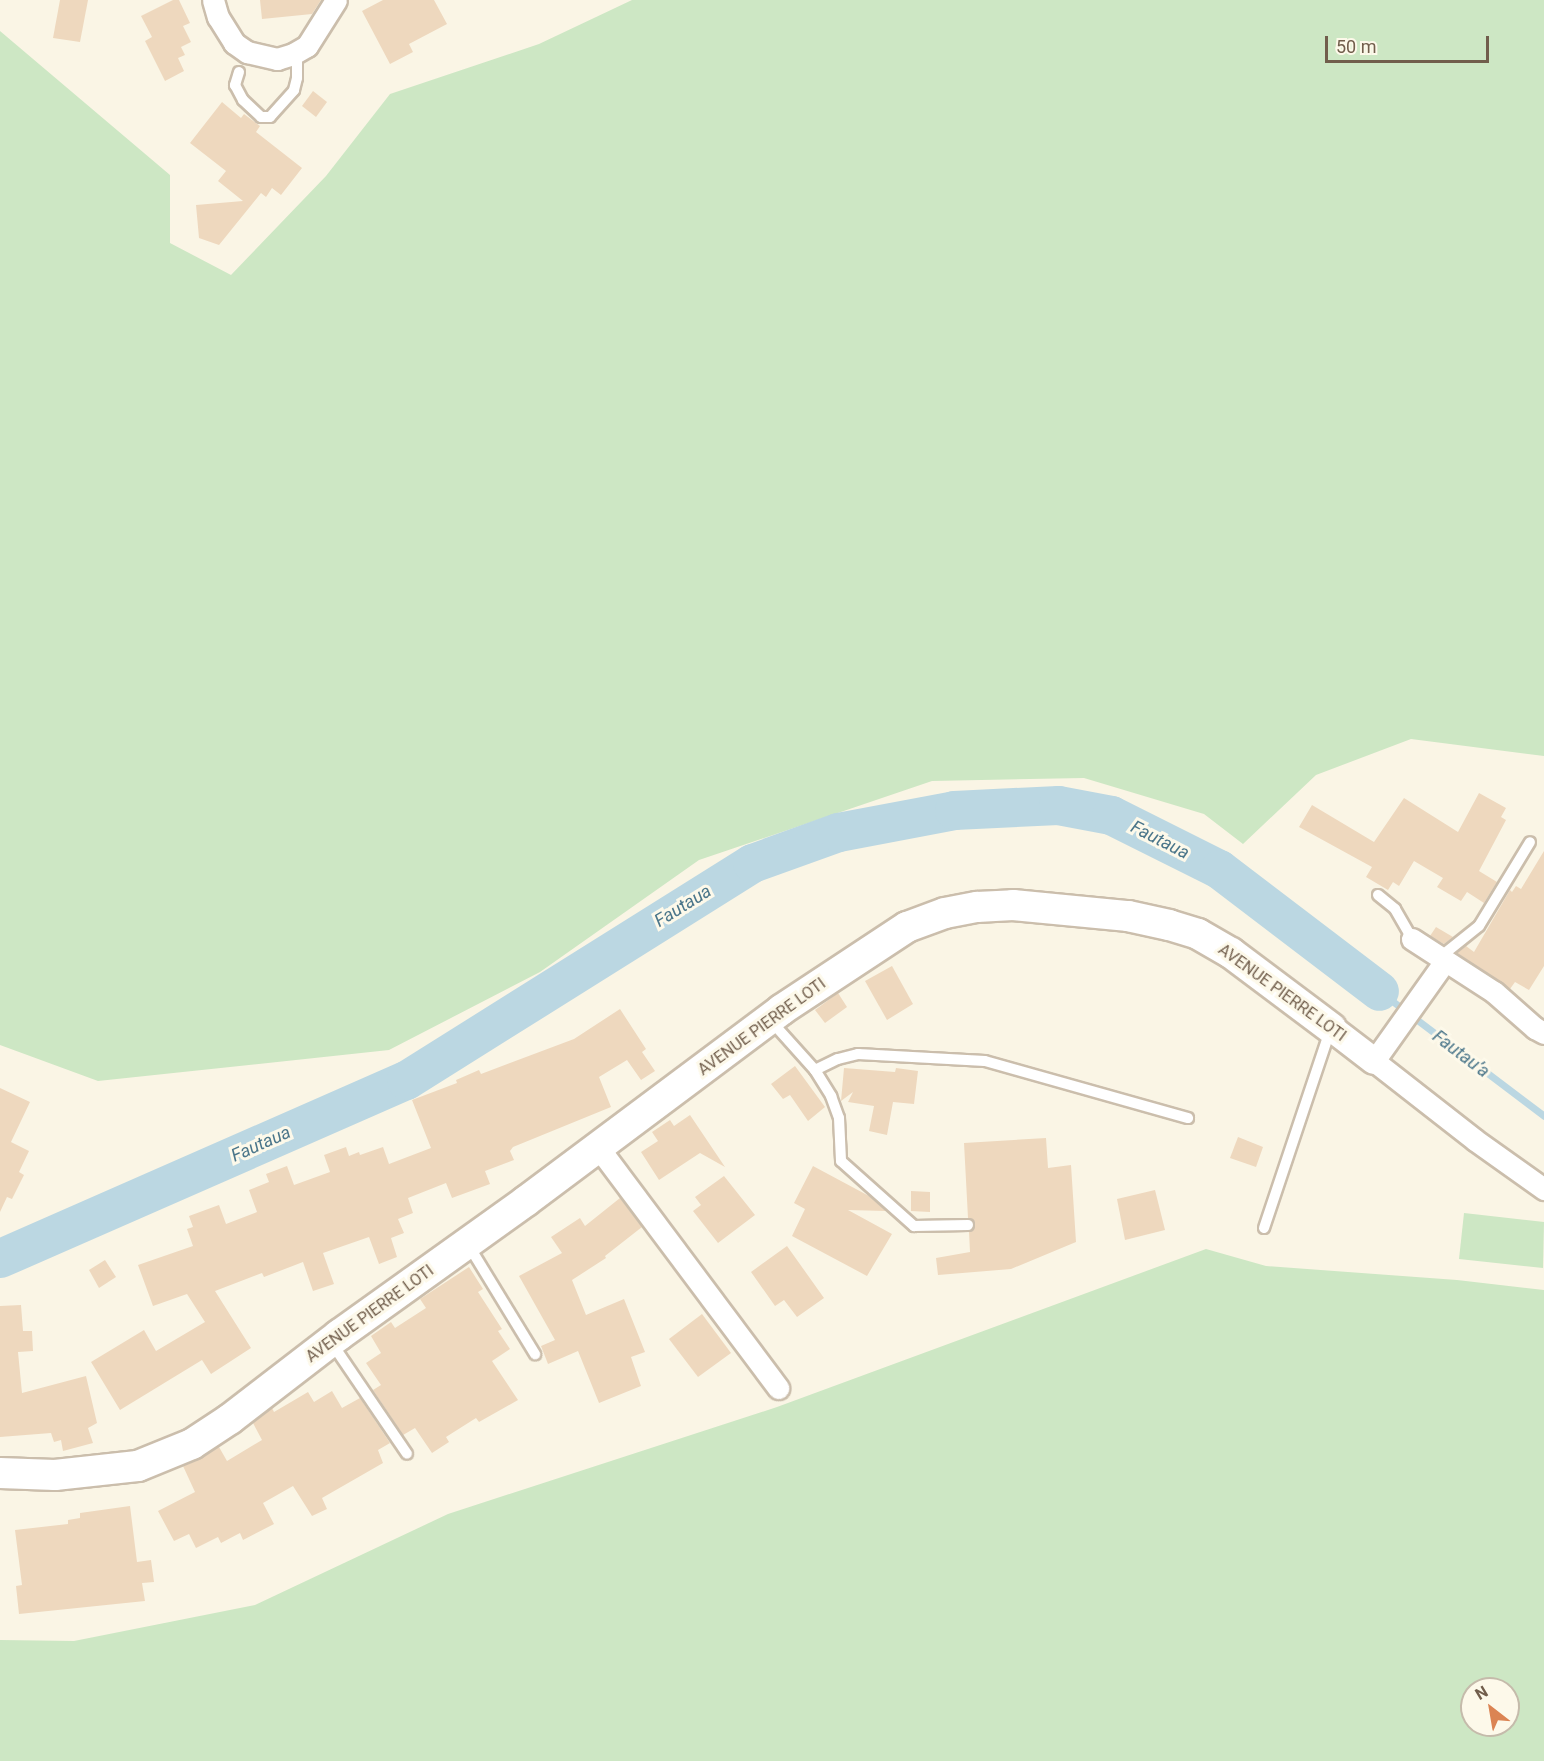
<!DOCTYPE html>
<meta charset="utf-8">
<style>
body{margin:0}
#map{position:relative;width:1544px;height:1761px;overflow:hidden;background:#faf5e5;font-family:Roboto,sans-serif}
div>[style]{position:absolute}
.green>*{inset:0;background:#cde7c4}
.stream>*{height:7px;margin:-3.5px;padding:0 3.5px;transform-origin:3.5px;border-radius:3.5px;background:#bbd7e2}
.river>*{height:39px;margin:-19.5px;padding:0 19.5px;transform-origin:19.5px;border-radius:19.5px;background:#bbd7e2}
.building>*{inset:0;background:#eed8be}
.roads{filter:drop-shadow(2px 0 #cbbeac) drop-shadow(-2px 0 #cbbeac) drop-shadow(0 2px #cbbeac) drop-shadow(0 -2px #cbbeac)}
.service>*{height:10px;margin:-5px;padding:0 5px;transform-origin:5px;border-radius:5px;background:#fff}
.minor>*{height:21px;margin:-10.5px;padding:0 10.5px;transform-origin:10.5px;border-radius:10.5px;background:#fff}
.tertiary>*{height:26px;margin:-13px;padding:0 13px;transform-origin:13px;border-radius:13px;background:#fff}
.secondary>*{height:30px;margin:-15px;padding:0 15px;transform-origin:15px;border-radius:15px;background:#fff}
span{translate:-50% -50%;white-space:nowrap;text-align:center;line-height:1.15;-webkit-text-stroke:6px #fdf9ea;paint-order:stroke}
.street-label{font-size:16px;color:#715e4c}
.water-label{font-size:18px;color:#4b768a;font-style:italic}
.north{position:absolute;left:1460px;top:1677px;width:60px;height:60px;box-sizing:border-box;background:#fdf9ea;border:2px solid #c5bbab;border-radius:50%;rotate:329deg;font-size:16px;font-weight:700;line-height:24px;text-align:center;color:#715e4c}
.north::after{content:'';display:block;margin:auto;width:21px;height:27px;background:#db8453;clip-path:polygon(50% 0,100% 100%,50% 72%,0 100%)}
.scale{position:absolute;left:1325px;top:36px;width:164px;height:27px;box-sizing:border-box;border:3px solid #715e4c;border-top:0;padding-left:8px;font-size:18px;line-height:21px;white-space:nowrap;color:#715e4c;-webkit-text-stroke:4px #fdf9ea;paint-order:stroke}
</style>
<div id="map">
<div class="green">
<div style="clip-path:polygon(632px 0,1544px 0,1544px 756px,1411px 739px,1316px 775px,1243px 844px,1204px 814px,1084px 778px,932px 781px,699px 860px,540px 972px,389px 1050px,98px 1081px,0 1045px,0 31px,170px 175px,170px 243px,231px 275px,326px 176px,390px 94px,539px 44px)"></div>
<div style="clip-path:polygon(1464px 1213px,1544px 1222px,1543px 1268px,1459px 1259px)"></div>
<div style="clip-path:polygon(evenodd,1206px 1249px,1266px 1266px,1457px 1280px,1544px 1290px,1544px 1761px,0 1761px,0 1640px,74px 1641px,255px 1605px,448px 1514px,777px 1407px,1206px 1249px,1472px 1689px,1508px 1689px,1508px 1725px,1472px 1725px,1472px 1689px)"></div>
</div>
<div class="stream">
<div style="left:1379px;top:991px;width:207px;rotate:37.1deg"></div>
</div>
<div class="river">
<div style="left:0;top:1258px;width:443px;rotate:-23.7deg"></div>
<div style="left:406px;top:1080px;width:408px;rotate:-32.1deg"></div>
<div style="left:752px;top:863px;width:91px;rotate:-19.8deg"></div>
<div style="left:838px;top:832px;width:118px;rotate:-10.7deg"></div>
<div style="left:954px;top:810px;width:104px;rotate:-2.8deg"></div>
<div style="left:1058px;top:805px;width:54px;rotate:10.7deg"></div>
<div style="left:1111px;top:815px;width:121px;rotate:26.6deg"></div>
<div style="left:1219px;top:869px;width:201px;rotate:37.3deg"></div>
</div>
<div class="building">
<div style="clip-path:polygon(60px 0,88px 0,80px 42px,53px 38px)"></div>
<div style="clip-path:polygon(173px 0,179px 0,190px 23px,183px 26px,191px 42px,181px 47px,185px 55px,178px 58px,184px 71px,165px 81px,145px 41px,152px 37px,141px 16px)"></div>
<div style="clip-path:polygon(260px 0,321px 0,312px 14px,262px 19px)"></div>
<div style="clip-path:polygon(383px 0,434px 0,447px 24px,409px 44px,413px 52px,390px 64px,362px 11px)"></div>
<div style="clip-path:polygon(313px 91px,327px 102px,316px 117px,302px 106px)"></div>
<div style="clip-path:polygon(222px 102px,241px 118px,244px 114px,260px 126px,256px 132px,302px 168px,281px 195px,272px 188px,266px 197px,261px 193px,219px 245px,199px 238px,196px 205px,243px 201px,218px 181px,226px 171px,190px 143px)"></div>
<div style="clip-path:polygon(1479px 793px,1506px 808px,1501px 817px,1506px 820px,1479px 871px,1497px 882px,1484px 903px,1467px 892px,1461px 901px,1437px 887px,1443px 878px,1414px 861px,1399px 886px,1393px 882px,1388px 890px,1366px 877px,1372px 867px,1299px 827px,1312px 805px,1374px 842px,1404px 798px,1458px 832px)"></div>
<div style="clip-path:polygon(1544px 851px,1544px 966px,1529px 990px,1515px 982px,1510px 989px,1457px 953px,1466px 946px,1474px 952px,1510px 890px,1512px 892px,1516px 886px,1521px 889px)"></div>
<div style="clip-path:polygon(1436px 927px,1453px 937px,1444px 944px,1430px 936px)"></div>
<div style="clip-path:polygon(892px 966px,913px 1004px,887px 1020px,865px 981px)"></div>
<div style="clip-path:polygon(838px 993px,847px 1007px,825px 1023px,815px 1010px)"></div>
<div style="clip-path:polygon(620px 1009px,646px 1049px,642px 1052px,655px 1071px,641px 1080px,627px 1060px,599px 1077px,611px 1107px,513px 1147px,510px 1151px,514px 1160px,485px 1171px,490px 1184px,452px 1198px,446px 1183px,408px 1198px,413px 1213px,398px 1219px,404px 1233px,391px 1238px,397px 1257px,379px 1264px,369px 1237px,323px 1253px,334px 1284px,313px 1291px,303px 1262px,264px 1277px,262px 1273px,215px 1291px,251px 1348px,211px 1374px,202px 1360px,120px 1410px,91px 1362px,144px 1330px,156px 1351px,205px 1322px,187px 1294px,153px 1306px,138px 1265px,193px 1246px,187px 1229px,193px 1227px,189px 1216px,219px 1205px,226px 1224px,257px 1212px,249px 1190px,269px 1182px,266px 1174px,287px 1166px,294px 1185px,330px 1172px,324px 1155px,346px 1147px,349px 1156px,359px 1152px,360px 1155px,383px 1147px,389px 1164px,431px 1148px,412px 1100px,457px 1083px,456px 1080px,479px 1070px,481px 1074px,574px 1039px)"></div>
<div style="clip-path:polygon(795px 1066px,825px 1107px,808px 1121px,790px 1095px,783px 1099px,771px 1084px)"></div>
<div style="clip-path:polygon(844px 1068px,895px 1072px,896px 1068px,918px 1071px,914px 1104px,893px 1102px,887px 1135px,869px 1131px,874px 1106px,848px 1102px,853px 1092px,841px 1101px)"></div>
<div style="clip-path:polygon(0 1088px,30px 1102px,11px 1142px,29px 1151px,19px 1172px,24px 1175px,12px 1199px,7px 1197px,0 1212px)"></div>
<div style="clip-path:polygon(690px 1115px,725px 1167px,700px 1153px,659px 1180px,641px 1152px,658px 1141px,652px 1132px,670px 1120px,674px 1126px)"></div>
<div style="clip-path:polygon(1238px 1137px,1263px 1147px,1256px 1167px,1230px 1158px)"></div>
<div style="clip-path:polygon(1046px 1138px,1048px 1168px,1071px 1165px,1076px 1242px,1011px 1269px,938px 1275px,936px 1258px,970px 1252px,969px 1232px,975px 1225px,974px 1221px,968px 1218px,964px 1143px)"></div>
<div style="clip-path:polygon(813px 1166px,869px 1196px,886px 1211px,848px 1210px,892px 1234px,867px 1276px,792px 1236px,805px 1209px,794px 1203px)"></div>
<div style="clip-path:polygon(724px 1176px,755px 1215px,718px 1243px,693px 1211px,701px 1205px,695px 1197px)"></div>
<div style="clip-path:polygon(1155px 1190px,1165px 1230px,1125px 1240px,1117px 1199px)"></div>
<div style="clip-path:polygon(911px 1191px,930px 1192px,930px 1212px,911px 1211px)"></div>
<div style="clip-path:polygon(620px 1198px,642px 1227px,605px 1256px,606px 1258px,572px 1280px,586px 1315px,624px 1299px,645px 1352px,631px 1357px,641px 1386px,599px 1403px,578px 1351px,548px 1364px,541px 1346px,555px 1340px,519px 1276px,562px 1253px,551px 1237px,580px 1218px,585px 1226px)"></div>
<div style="clip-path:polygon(787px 1246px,824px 1298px,797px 1317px,784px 1300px,775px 1306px,751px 1272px)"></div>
<div style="clip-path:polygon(105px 1260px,116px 1277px,99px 1288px,89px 1270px)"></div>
<div style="clip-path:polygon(469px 1267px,483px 1289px,478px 1292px,502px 1329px,498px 1331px,510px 1349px,492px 1361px,518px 1400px,479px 1422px,476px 1418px,446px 1437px,449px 1442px,432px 1453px,415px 1428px,403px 1435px,373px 1390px,381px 1385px,366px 1363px,381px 1353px,371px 1336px,391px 1322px,395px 1328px,426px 1308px,420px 1299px)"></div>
<div style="clip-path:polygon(21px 1305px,23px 1331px,32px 1331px,33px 1351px,18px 1352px,22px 1393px,86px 1376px,97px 1423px,88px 1428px,93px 1443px,63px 1451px,61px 1440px,54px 1442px,51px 1433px,0 1437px,0 1306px)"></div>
<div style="clip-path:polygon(702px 1314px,731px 1353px,698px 1377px,669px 1339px)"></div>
<div style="clip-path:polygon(332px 1391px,342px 1408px,360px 1398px,390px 1443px,378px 1450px,383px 1463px,322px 1498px,327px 1509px,312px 1516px,293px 1486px,263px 1503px,274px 1524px,243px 1540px,240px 1533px,221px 1543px,218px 1537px,196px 1548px,189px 1534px,174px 1541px,158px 1511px,195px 1492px,183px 1466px,219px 1447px,227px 1461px,262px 1440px,253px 1423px,272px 1408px,274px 1412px,308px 1392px,314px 1402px)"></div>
<div style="clip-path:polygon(130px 1506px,137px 1562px,151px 1560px,154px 1582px,142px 1583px,145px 1601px,19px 1614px,16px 1586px,22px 1585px,15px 1530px,68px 1524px,68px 1520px,80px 1518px,80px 1513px)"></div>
</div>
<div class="roads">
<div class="service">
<div style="left:239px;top:72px;width:14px;rotate:107deg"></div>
<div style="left:235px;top:85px;width:17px;rotate:62deg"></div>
<div style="left:243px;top:100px;width:25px;rotate:43deg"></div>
<div style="left:261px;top:117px;width:9px"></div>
<div style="left:270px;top:117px;width:36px;rotate:-48deg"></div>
<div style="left:294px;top:90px;width:12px;rotate:-76deg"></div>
<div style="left:297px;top:78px;width:26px;rotate:-90deg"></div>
<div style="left:1378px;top:895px;width:22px;rotate:39deg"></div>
<div style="left:1395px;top:909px;width:34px;rotate:60deg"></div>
<div style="left:1439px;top:958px;width:51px;rotate:-38.7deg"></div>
<div style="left:1479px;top:926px;width:98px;rotate:-58.7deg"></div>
<div style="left:771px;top:1021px;width:66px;rotate:48.1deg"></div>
<div style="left:815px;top:1070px;width:31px;rotate:58deg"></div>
<div style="left:831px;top:1096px;width:23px;rotate:70deg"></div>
<div style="left:839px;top:1118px;width:43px;rotate:87.3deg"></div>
<div style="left:841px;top:1161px;width:98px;rotate:41.7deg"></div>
<div style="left:914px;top:1226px;width:54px;rotate:-1.1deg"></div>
<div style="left:815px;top:1070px;width:25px;rotate:-26deg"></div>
<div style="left:838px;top:1059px;width:21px;rotate:-14deg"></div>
<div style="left:858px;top:1054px;width:127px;rotate:3.2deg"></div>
<div style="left:985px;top:1061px;width:211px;rotate:15.7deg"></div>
<div style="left:1264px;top:1228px;width:211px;rotate:-71.5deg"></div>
<div style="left:469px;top:1246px;width:127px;rotate:58.6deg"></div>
<div style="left:331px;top:1342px;width:135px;rotate:55.8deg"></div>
</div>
<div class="minor">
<div style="left:213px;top:0;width:18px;rotate:74deg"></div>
<div style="left:218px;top:17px;width:31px;rotate:58deg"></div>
<div style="left:234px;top:43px;width:16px;rotate:35deg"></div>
<div style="left:247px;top:52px;width:31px;rotate:13deg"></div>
<div style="left:277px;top:59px;width:17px;rotate:-17deg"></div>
<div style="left:293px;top:54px;width:16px;rotate:-30deg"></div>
<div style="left:307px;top:46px;width:54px;rotate:-57.8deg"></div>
<div style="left:1412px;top:939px;width:98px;rotate:32.9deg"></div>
<div style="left:1494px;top:992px;width:55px;rotate:41.3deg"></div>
<div style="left:1535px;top:1028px;width:10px;rotate:29deg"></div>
<div style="left:1445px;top:961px;width:123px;rotate:125.4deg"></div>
<div style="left:1374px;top:1061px;width:128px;rotate:38deg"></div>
<div style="left:1475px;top:1140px;width:85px;rotate:35.4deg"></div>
<div style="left:598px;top:1147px;width:301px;rotate:53.2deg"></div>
</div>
<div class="tertiary">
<div style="left:1331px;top:1028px;width:54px;rotate:37.5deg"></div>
</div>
<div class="secondary">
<div style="left:0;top:1473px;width:55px;rotate:2.1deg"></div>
<div style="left:55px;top:1475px;width:83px;rotate:-6.2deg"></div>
<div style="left:138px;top:1466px;width:58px;rotate:-22.2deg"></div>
<div style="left:192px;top:1444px;width:45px;rotate:-33.3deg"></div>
<div style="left:230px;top:1419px;width:138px;rotate:-37.6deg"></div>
<div style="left:339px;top:1335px;width:230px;rotate:-35.6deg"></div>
<div style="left:526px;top:1201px;width:319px;rotate:-36.8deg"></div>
<div style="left:781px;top:1010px;width:151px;rotate:-33.4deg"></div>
<div style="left:907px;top:927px;width:40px;rotate:-20.2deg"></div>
<div style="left:945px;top:913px;width:33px;rotate:-11deg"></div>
<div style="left:977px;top:907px;width:36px;rotate:-3deg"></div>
<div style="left:1013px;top:905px;width:116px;rotate:5.5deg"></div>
<div style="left:1128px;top:916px;width:42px;rotate:12.4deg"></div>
<div style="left:1169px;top:925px;width:30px;rotate:17deg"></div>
<div style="left:1198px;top:934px;width:38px;rotate:30deg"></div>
<div style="left:1231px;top:953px;width:125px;rotate:36.9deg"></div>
</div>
</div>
<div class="street-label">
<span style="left:1282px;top:993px;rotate:36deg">AVENUE PIERRE LOTI</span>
<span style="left:762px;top:1027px;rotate:-36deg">AVENUE PIERRE LOTI</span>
<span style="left:370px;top:1314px;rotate:-36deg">AVENUE PIERRE LOTI</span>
</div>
<div class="water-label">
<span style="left:1160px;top:840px;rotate:27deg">Fautaua</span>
<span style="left:683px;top:906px;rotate:-32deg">Fautaua</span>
<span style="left:1461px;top:1054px;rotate:37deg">Fautau’a</span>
<span style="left:261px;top:1144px;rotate:-24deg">Fautaua</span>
</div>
<div class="north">N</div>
<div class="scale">50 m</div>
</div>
